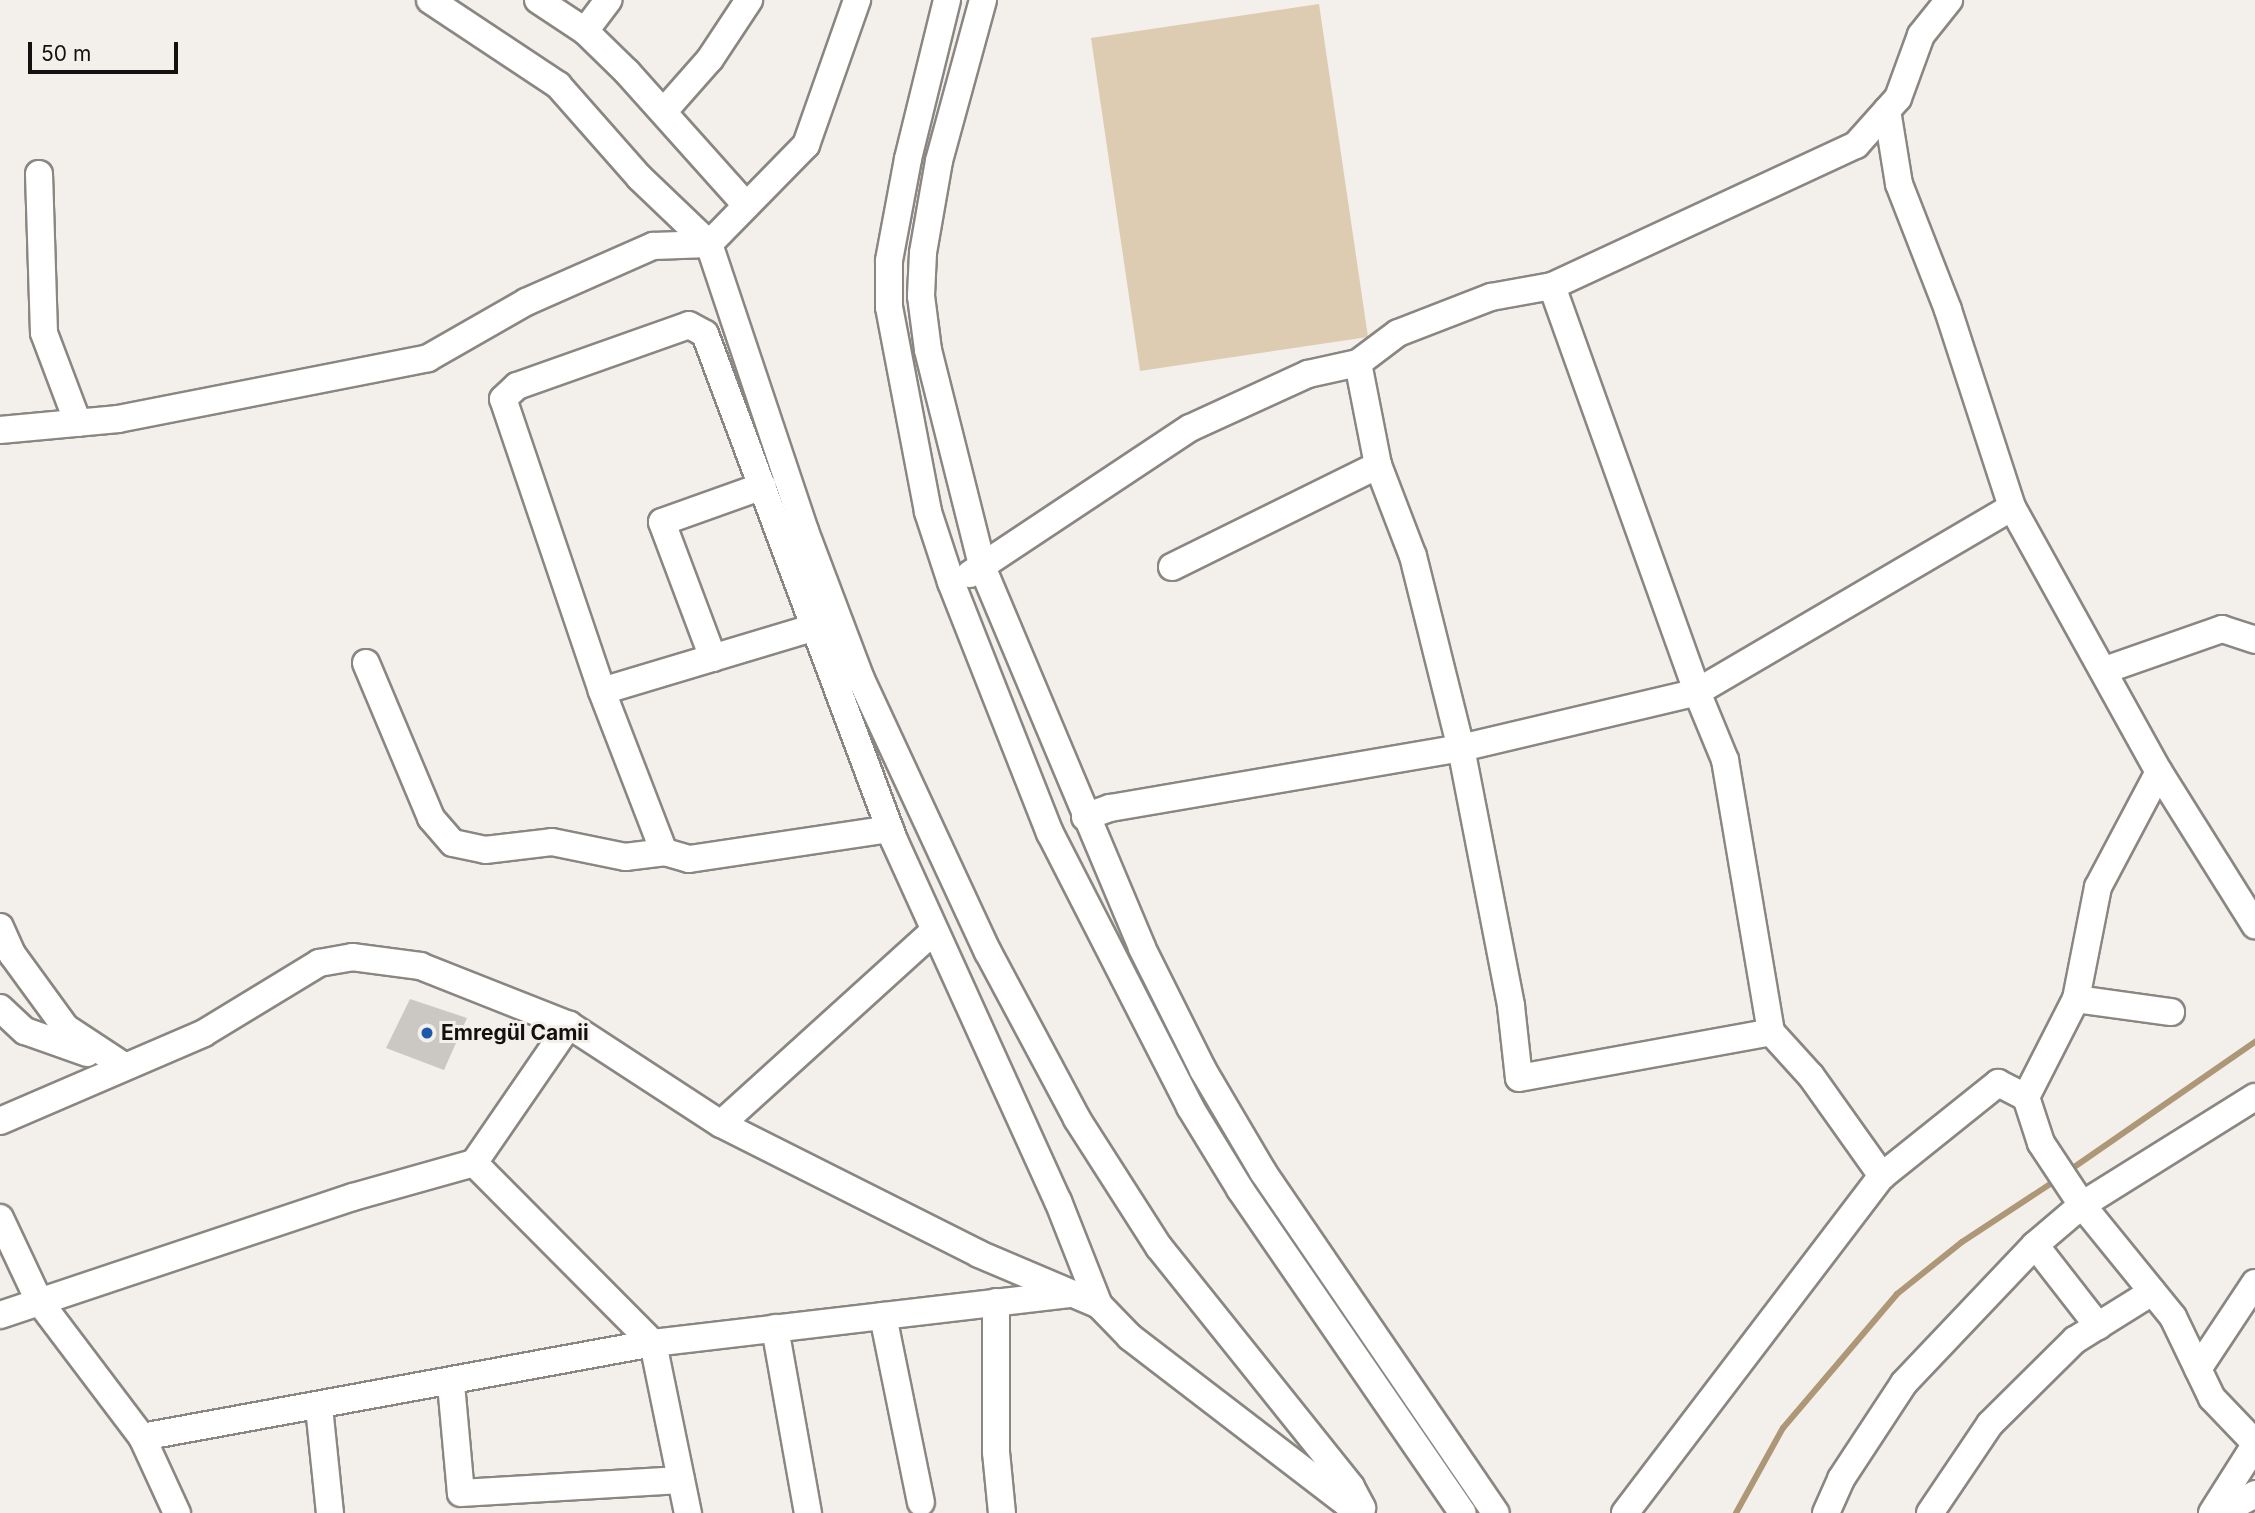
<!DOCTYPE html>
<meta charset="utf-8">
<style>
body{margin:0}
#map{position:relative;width:2255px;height:1513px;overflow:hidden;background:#f3efea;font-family:Inter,sans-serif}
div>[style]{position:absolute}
.green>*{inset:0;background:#deccb2}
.stream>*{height:6px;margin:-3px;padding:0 3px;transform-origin:3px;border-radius:3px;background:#ad9777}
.building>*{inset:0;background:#cbc7c2}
.roads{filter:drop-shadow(2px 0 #8a8782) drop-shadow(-2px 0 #8a8782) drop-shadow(0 2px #8a8782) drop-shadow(0 -2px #8a8782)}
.minor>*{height:26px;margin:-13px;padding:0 13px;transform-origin:13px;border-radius:13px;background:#fff}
.dots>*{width:19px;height:19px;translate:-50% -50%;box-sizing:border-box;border:4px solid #f3efea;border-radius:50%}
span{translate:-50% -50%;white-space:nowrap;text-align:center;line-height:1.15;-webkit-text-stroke:6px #f3efea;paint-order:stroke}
.poi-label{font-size:21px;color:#131110;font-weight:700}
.left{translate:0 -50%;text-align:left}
.scale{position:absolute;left:28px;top:42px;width:150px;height:32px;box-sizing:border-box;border:4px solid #131110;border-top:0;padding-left:9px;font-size:21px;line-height:24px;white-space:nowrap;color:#131110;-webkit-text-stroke:5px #f3efea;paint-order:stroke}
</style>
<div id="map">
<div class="green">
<div style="clip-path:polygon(1319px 4px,1368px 337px,1140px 371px,1091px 38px)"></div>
</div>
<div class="stream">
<div style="left:2067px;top:1172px;width:229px;rotate:-34.7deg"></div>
<div style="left:1736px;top:1513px;width:97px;rotate:-61.1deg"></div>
<div style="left:1783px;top:1428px;width:176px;rotate:-49.6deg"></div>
<div style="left:1897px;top:1294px;width:83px;rotate:-38.7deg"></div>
<div style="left:1962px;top:1242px;width:115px;rotate:-33.3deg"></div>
</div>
<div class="building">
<div style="clip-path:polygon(410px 999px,467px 1018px,444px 1070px,386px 1048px)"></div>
</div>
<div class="roads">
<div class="minor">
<div style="left:430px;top:0;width:154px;rotate:33.6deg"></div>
<div style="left:558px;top:85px;width:123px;rotate:48.6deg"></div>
<div style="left:639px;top:177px;width:97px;rotate:43.7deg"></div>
<div style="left:709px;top:244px;width:139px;rotate:-45.6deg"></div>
<div style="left:806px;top:145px;width:154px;rotate:-70.6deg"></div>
<div style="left:538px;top:0;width:56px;rotate:33.4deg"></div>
<div style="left:585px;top:31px;width:59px;rotate:44.3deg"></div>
<div style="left:627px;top:72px;width:178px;rotate:48.2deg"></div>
<div style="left:947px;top:0;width:164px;rotate:103.8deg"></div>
<div style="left:908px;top:159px;width:104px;rotate:100.6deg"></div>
<div style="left:889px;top:261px;width:46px;rotate:90deg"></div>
<div style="left:889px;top:307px;width:209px;rotate:79.2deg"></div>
<div style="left:928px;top:512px;width:74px;rotate:71.8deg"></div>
<div style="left:951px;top:582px;width:270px;rotate:68.5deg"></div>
<div style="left:1050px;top:833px;width:308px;rotate:62.9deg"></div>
<div style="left:1190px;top:1107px;width:96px;rotate:58.6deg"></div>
<div style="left:1240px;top:1189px;width:393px;rotate:55.5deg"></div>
<div style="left:983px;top:0;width:167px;rotate:105.3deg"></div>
<div style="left:939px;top:161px;width:93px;rotate:99.9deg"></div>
<div style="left:923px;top:253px;width:43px;rotate:92.7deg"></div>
<div style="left:921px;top:296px;width:54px;rotate:82.6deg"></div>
<div style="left:928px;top:350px;width:226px;rotate:75.9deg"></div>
<div style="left:983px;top:569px;width:411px;rotate:67.2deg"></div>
<div style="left:1142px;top:948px;width:136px;rotate:63.4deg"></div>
<div style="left:1203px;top:1070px;width:118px;rotate:59.5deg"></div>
<div style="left:1263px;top:1172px;width:413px;rotate:55.7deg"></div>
<div style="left:585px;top:31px;width:39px;rotate:-53deg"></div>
<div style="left:665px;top:110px;width:68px;rotate:-48.6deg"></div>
<div style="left:710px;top:59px;width:71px;rotate:-56.5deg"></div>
<div style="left:1887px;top:110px;width:75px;rotate:80.8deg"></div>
<div style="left:1899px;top:184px;width:135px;rotate:68.7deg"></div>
<div style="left:1948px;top:310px;width:207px;rotate:72deg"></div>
<div style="left:2012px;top:507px;width:303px;rotate:61deg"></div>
<div style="left:2159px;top:772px;width:181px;rotate:57.9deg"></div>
<div style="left:39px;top:174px;width:159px;rotate:88.2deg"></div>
<div style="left:44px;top:333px;width:96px;rotate:69.3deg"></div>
<div style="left:1552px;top:286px;width:431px;rotate:70.3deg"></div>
<div style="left:1697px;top:692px;width:365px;rotate:-30.4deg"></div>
<div style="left:1358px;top:363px;width:104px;rotate:78.9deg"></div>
<div style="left:1378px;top:465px;width:97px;rotate:69deg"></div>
<div style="left:1413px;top:556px;width:198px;rotate:76deg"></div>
<div style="left:1461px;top:748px;width:263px;rotate:79deg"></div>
<div style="left:1511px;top:1006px;width:72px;rotate:83.7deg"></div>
<div style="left:1519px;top:1078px;width:256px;rotate:-10.3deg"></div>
<div style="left:1771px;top:1032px;width:59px;rotate:47.7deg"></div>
<div style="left:1811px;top:1076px;width:123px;rotate:54.6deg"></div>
<div style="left:1882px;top:1176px;width:149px;rotate:-38.7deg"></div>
<div style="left:1998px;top:1083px;width:31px;rotate:27deg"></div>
<div style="left:2026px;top:1097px;width:48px;rotate:71.9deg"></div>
<div style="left:2041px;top:1143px;width:74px;rotate:56.5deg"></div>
<div style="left:2082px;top:1205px;width:144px;rotate:50.9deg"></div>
<div style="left:2173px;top:1317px;width:90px;rotate:64.3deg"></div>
<div style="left:2212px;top:1398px;width:62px;rotate:46.3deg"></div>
<div style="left:0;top:430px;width:119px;rotate:-5.3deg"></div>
<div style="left:118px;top:419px;width:316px;rotate:-11.1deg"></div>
<div style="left:428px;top:358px;width:113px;rotate:-29.7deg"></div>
<div style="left:526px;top:302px;width:139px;rotate:-23.8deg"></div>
<div style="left:653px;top:246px;width:56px;rotate:-2deg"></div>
<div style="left:709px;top:244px;width:303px;rotate:71.5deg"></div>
<div style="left:805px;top:531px;width:158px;rotate:69.3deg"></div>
<div style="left:861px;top:679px;width:301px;rotate:65.1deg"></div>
<div style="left:988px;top:952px;width:189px;rotate:61.9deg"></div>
<div style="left:1077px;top:1119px;width:152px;rotate:57.4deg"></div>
<div style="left:1159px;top:1247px;width:307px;rotate:51.3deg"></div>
<div style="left:1351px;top:1487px;width:24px;rotate:62deg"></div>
<div style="left:1172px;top:567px;width:230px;rotate:-26.3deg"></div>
<div style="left:970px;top:574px;width:264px;rotate:-33.6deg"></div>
<div style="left:1190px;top:428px;width:130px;rotate:-24.6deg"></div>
<div style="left:1308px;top:374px;width:51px;rotate:-12.4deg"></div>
<div style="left:1358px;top:363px;width:50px;rotate:-36.9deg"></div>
<div style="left:1398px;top:333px;width:100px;rotate:-21.2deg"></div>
<div style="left:1491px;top:297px;width:62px;rotate:-10.2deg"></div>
<div style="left:1552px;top:286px;width:335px;rotate:-24.9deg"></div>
<div style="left:1856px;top:145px;width:63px;rotate:-48.2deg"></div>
<div style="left:1898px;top:98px;width:67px;rotate:-69.9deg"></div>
<div style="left:1921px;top:35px;width:45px;rotate:-51.3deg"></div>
<div style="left:713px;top:658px;width:145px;rotate:-110.6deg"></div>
<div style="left:662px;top:522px;width:107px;rotate:-19.6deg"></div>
<div style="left:366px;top:663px;width:168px;rotate:67.2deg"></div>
<div style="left:431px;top:818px;width:33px;rotate:49deg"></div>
<div style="left:453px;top:843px;width:33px;rotate:12deg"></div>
<div style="left:485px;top:850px;width:67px;rotate:-6.8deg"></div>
<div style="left:552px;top:842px;width:75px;rotate:11.6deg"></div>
<div style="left:625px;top:857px;width:39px;rotate:-7deg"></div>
<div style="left:2105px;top:670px;width:124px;rotate:-19.3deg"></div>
<div style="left:2222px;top:629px;width:35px;rotate:18deg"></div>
<div style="left:602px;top:691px;width:222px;rotate:-16.7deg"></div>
<div style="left:1085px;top:817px;width:27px;rotate:-20deg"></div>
<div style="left:1110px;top:808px;width:356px;rotate:-9.7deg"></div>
<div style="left:1461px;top:748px;width:243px;rotate:-13.3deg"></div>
<div style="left:1697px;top:692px;width:74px;rotate:67.6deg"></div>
<div style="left:1725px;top:760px;width:276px;rotate:80.4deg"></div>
<div style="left:890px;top:829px;width:203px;rotate:171.5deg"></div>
<div style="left:689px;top:859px;width:26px;rotate:-164deg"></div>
<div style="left:664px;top:852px;width:173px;rotate:-111.1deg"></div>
<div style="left:602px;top:691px;width:308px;rotate:-108.7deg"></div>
<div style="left:503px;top:399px;width:19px;rotate:-43deg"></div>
<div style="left:517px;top:386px;width:182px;rotate:-19.5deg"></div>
<div style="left:689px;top:325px;width:18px;rotate:29deg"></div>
<div style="left:705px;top:334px;width:540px;rotate:69.52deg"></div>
<div style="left:894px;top:840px;width:397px;rotate:65.6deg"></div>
<div style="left:1058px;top:1201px;width:112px;rotate:68.5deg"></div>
<div style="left:1099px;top:1305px;width:45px;rotate:45.9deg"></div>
<div style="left:1130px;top:1337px;width:289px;rotate:37.5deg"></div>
<div style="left:0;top:927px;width:30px;rotate:66deg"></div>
<div style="left:12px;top:954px;width:92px;rotate:53.9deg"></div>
<div style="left:66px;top:1028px;width:69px;rotate:33.2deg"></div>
<div style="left:2076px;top:999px;width:96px;rotate:7.8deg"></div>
<div style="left:0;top:1008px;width:34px;rotate:43deg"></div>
<div style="left:25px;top:1031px;width:66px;rotate:19.5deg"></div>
<div style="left:2026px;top:1097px;width:110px;rotate:-63deg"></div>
<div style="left:2076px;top:999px;width:114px;rotate:-78.9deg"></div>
<div style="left:2098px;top:887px;width:130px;rotate:-62.1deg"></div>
<div style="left:0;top:1121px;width:222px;rotate:-23.3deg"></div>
<div style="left:204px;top:1033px;width:135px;rotate:-31.3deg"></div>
<div style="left:319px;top:963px;width:34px;rotate:-10deg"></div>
<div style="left:352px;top:957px;width:69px;rotate:7.5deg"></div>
<div style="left:420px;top:966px;width:160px;rotate:21.6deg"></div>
<div style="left:569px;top:1025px;width:181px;rotate:33.1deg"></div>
<div style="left:721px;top:1124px;width:289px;rotate:26.7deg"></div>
<div style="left:979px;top:1254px;width:130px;rotate:23deg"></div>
<div style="left:721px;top:1124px;width:286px;rotate:-42.2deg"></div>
<div style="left:474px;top:1163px;width:168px;rotate:-55.5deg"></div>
<div style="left:0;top:1218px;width:92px;rotate:64.8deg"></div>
<div style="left:39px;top:1301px;width:171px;rotate:52.9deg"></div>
<div style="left:142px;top:1437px;width:520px;rotate:-10.42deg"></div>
<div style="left:653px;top:1343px;width:421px;rotate:-6.7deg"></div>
<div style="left:2035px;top:1245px;width:103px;rotate:52.1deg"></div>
<div style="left:996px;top:1302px;width:150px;rotate:90deg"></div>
<div style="left:996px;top:1452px;width:61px;rotate:84.4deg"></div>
<div style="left:0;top:1315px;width:372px;rotate:-18.5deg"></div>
<div style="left:353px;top:1197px;width:126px;rotate:-15.7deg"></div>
<div style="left:474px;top:1163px;width:254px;rotate:45.2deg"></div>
<div style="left:653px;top:1343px;width:174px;rotate:78.4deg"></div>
<div style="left:883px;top:1316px;width:190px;rotate:78.5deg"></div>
<div style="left:775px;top:1328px;width:188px;rotate:79.9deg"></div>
<div style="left:2198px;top:1369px;width:103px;rotate:-56.5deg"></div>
<div style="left:451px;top:1384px;width:109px;rotate:84.8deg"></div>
<div style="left:461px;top:1493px;width:220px;rotate:-3.4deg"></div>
<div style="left:319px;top:1407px;width:107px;rotate:84.1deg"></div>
<div style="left:142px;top:1437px;width:84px;rotate:65.3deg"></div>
<div style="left:1625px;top:1513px;width:424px;rotate:-52.7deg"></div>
<div style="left:1826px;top:1513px;width:37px;rotate:-66deg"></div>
<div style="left:1841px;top:1479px;width:115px;rotate:-56.7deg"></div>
<div style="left:1904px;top:1383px;width:190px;rotate:-46.5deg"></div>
<div style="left:2035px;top:1245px;width:62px;rotate:-40.4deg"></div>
<div style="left:2082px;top:1205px;width:204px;rotate:-32deg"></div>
<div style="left:1930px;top:1513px;width:107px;rotate:-56deg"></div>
<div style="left:1990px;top:1424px;width:120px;rotate:-44.7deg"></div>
<div style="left:2075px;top:1340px;width:91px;rotate:-31.9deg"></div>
<div style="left:2212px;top:1513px;width:80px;rotate:-57.7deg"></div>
<div style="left:2221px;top:1513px;width:39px;rotate:-29deg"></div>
</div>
</div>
<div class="dots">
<div style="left:427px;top:1033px;background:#1d59ab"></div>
</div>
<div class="poi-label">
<span class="left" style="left:441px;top:1033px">Emregül Camii</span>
</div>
<div class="scale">50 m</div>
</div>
